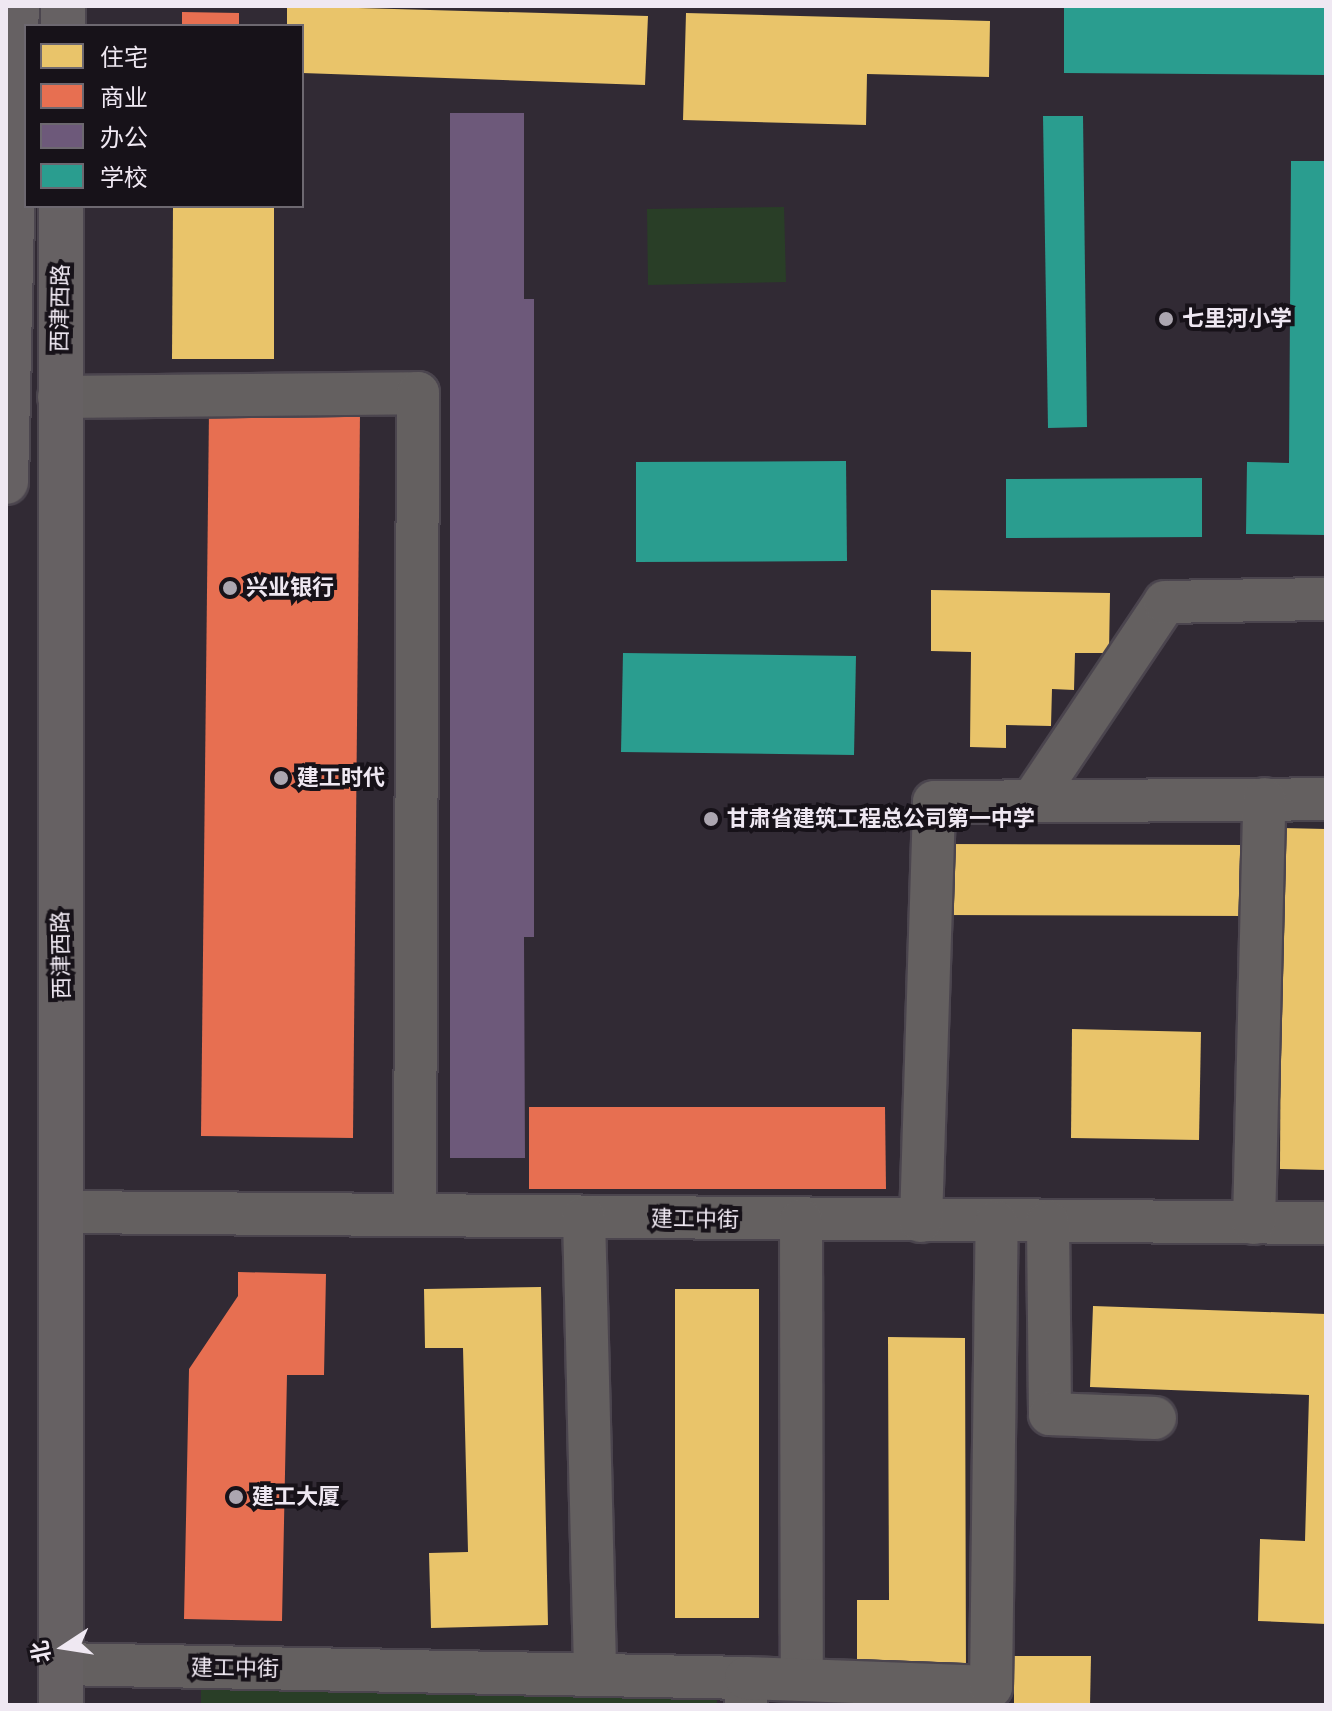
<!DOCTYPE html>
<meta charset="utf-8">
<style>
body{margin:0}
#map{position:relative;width:1332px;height:1711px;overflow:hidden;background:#312a34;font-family:"Titillium Web","Noto Sans SC",sans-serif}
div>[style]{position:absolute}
.green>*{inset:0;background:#293e27}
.homes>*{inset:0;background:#e9c46a}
.shops>*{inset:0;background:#e76f51}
.offices>*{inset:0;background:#6d597a}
.schools>*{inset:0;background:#2a9d8f}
.roads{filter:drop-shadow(2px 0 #4b454e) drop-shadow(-2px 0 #4b454e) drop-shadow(0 2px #4b454e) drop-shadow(0 -2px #4b454e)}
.minor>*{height:42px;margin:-21px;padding:0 21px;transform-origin:21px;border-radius:21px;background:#646060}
.major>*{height:44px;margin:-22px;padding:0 22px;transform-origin:22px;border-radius:22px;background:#666163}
.dots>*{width:22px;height:22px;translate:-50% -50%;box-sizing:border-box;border:4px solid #171219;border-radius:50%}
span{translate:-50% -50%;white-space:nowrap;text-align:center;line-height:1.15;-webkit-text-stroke:8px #171219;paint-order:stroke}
.street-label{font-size:22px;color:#efe8f2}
.poi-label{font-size:22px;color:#efe8f2;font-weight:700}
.left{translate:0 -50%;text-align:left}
.frame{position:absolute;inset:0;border:8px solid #efe8f2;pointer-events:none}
.legend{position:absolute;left:24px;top:24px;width:280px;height:184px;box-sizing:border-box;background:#171219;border:2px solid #6d6870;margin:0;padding:10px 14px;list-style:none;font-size:24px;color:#efe8f2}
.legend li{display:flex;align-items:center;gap:16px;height:40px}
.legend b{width:40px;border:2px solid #6d6870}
.north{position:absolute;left:24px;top:1607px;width:80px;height:80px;-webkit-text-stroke:6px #171219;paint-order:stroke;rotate:258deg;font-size:22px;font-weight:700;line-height:32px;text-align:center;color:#efe8f2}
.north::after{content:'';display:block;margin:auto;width:28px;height:36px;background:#efe8f2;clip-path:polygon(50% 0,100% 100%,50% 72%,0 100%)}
</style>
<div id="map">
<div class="green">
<div style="clip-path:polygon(784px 207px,786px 282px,648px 285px,647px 209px)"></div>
<div style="clip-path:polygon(716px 1662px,717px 1705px,201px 1705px,201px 1664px)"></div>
</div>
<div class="homes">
<div style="clip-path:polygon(287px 6px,648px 16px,645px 85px,302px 73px,302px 26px,287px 26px)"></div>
<div style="clip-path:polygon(686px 13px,990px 21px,989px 77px,867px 74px,866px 125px,683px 120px)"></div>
<div style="clip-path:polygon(173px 206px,274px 206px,274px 359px,172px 359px)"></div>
<div style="clip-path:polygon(931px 590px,1110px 593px,1109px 653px,1075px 653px,1074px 690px,1052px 689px,1051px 726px,1006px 725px,1006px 748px,970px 747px,971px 652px,931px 651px)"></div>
<div style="clip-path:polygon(1282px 828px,1326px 829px,1326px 1170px,1280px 1169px)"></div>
<div style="clip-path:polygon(945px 844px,1246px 845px,1246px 916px,945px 915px)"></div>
<div style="clip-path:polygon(1072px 1029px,1201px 1032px,1199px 1140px,1071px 1138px)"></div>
<div style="clip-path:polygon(541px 1287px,548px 1625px,431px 1628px,429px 1553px,468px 1552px,463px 1348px,425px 1348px,424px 1289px)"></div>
<div style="clip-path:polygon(675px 1289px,759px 1289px,759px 1618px,675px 1618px)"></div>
<div style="clip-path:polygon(1093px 1306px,1326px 1314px,1326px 1624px,1258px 1621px,1260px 1539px,1305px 1541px,1309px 1395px,1090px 1387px)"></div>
<div style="clip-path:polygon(888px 1337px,965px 1338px,966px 1671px,857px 1672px,857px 1600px,889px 1600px)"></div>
<div style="clip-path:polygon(1014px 1656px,1091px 1656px,1090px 1705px,1014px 1705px)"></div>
</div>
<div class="shops">
<div style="clip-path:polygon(182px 12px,239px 13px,239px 26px,182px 26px)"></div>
<div style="clip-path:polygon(209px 410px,360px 412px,353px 1138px,201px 1136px)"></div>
<div style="clip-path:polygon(529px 1107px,885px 1107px,886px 1189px,529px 1189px)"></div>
<div style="clip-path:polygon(238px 1272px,326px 1274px,324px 1375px,287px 1375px,282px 1621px,184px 1619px,189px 1369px,238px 1296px)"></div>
<div style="clip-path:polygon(793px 1697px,908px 1697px,908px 1705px,793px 1705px)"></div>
</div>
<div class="offices">
<div style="clip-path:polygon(450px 113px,524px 113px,524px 299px,534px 299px,534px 937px,524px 937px,525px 1158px,450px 1158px)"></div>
</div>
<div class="schools">
<div style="clip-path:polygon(1064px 6px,1326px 6px,1326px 75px,1064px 73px)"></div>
<div style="clip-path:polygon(1043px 116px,1083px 116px,1087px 427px,1048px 428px)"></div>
<div style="clip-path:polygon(1291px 161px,1326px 161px,1326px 535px,1246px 534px,1247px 462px,1289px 463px)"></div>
<div style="clip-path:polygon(846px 461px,847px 561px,636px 562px,636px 462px)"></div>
<div style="clip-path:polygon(1202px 478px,1202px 537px,1006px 538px,1006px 479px)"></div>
<div style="clip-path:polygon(623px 653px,856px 656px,854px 755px,621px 752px)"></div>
</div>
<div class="roads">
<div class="minor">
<div style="left:59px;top:397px;width:359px;rotate:-0.6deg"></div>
<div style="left:418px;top:393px;width:822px;rotate:90.21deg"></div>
<div style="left:1032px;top:801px;width:239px;rotate:-56.2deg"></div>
<div style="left:1165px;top:602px;width:161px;rotate:-1.1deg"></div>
<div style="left:64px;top:1212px;width:1262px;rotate:0.5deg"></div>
<div style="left:584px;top:1217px;width:458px;rotate:88.6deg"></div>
<div style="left:801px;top:1220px;width:460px;rotate:89.9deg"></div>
<div style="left:921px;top:1221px;width:419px;rotate:-88.2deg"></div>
<div style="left:934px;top:802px;width:392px;rotate:-0.4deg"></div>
<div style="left:1048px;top:1222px;width:192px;rotate:89.4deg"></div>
<div style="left:1050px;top:1414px;width:105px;rotate:2.2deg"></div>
<div style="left:1254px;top:1223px;width:424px;rotate:-88.6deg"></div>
<div style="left:61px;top:1664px;width:685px;rotate:1.17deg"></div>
<div style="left:746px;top:1705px;width:27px;rotate:-90deg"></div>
<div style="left:746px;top:1678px;width:245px;rotate:2.1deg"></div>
<div style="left:991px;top:1687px;width:465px;rotate:-89.3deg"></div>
</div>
<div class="major">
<div style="left:63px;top:26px;width:20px;rotate:-90deg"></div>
<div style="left:6px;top:482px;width:476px;rotate:-88.7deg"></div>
<div style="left:61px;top:1705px;width:1499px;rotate:-90deg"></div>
</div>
</div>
<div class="dots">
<div style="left:1166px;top:319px;background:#aca6b0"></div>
<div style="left:230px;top:588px;background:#aca6b0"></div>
<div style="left:281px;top:778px;background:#aca6b0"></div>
<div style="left:711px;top:819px;background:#aca6b0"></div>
<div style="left:236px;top:1497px;background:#aca6b0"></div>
</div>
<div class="street-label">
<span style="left:60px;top:308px;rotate:-89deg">西津西路</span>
<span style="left:61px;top:955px;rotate:-91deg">西津西路</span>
<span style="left:695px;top:1219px;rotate:1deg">建工中街</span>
<span style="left:235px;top:1668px;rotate:1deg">建工中街</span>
</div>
<div class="poi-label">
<span class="left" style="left:1182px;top:319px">七里河小学</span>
<span class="left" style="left:246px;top:588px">兴业银行</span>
<span class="left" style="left:297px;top:778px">建工时代</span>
<span class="left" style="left:727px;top:819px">甘肃省建筑工程总公司第一中学</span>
<span class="left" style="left:252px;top:1497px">建工大厦</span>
</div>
<div class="frame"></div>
<ul class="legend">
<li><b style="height:22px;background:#e9c46a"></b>住宅</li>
<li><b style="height:22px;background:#e76f51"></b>商业</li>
<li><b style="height:22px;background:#6d597a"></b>办公</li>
<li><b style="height:22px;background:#2a9d8f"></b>学校</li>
</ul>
<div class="north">北</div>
</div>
